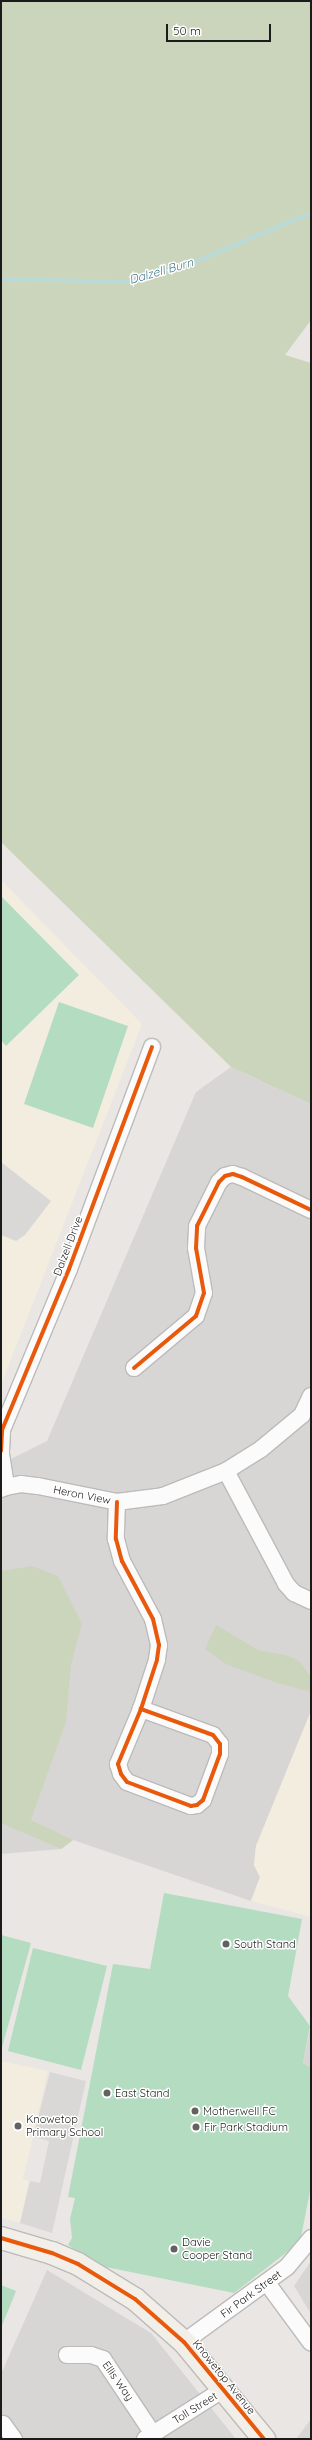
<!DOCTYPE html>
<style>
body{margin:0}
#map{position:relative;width:312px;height:2440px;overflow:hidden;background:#e9e6e3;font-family:Quicksand,sans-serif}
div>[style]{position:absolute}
.residential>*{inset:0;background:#d8d6d5}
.education>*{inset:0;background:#f3eddf}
.forest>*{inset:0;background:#cbd5bb}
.pitch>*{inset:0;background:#b3dcc0}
.parking>*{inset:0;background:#d9d8d7}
.stream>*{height:4px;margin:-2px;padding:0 2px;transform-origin:2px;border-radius:2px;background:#badad8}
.roads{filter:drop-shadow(1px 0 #bcbbba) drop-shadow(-1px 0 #bcbbba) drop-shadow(0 1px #bcbbba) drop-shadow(0 -1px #bcbbba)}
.street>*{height:16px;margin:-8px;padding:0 8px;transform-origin:8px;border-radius:8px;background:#fcfbfb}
.secondary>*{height:22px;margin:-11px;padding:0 11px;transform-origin:11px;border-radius:11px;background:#f2efe9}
.cycleway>*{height:4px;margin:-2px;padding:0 2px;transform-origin:2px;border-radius:2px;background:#e8590c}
.dots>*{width:11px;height:11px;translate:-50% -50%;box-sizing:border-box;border:2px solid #fff;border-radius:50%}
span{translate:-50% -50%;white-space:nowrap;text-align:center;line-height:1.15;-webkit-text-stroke:3px #fff;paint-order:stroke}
.street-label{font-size:11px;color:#1b1b1b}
.poi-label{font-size:11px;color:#1b1b1b}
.left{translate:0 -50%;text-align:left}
.water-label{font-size:12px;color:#487a8b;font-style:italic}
.frame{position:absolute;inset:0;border:2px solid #1b1b1b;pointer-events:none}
.scale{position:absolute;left:166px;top:24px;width:105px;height:18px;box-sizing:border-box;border:2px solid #1b1b1b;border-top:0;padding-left:5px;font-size:12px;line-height:14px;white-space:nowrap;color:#1b1b1b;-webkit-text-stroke:3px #fff;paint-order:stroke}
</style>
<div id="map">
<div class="residential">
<div style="clip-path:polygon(231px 1067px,311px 1104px,311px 1711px,256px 1846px,254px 1865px,260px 1877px,251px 1901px,73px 1840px,61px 1849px,1px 1854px,1px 1464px,47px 1441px,196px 1092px)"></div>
<div style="clip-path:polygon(311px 2025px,311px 2068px,303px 2063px)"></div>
<div style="clip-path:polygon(311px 2261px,311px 2314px,294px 2286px)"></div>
<div style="clip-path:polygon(47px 2270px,151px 2333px,236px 2439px,1px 2439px,1px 2374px)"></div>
<div style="clip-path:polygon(311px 2419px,311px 2439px,296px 2439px)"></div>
</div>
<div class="education">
<div style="clip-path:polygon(1px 880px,142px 1024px,1px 1385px)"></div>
<div style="clip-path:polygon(311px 1711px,311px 1917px,251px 1901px,260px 1877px,254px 1865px,256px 1846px)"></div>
<div style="clip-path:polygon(1px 2061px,48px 2071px,23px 2179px,29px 2181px,20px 2223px,1px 2218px)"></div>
</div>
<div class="forest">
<div style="clip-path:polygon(1px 1px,311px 1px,311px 320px,285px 355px,311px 363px,311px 1104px,231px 1067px,1px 842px)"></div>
<div style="clip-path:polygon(32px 1566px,58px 1576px,82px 1624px,71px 1665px,66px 1722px,31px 1820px,73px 1840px,61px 1849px,1px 1823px,1px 1571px)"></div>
<div style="clip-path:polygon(216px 1625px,260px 1651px,286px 1655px,299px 1661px,311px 1677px,311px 1692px,277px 1683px,226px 1664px,205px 1649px)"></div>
</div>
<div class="pitch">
<div style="clip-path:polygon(1px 896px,79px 975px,6px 1046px,1px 1040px)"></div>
<div style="clip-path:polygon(59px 1002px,128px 1026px,93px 1128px,24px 1104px)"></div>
<div style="clip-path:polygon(164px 1893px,302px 1919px,288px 1996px,310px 2026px,303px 2063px,311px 2068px,311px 2186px,300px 2242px,234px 2293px,101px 2266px,68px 2245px,72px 2238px,70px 2219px,75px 2198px,68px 2197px,113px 1964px,150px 1969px)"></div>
<div style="clip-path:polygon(1px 1935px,31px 1943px,1px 2051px)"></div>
<div style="clip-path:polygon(33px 1948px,107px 1966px,81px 2070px,8px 2051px)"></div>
<div style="clip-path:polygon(1px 2285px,16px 2291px,1px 2328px)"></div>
</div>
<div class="parking">
<div style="clip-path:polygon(1px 1162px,51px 1201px,25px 1235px,16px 1241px,1px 1235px)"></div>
<div style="clip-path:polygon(50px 2072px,86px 2081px,52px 2233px,20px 2223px,30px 2181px,40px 2183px,49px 2141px,33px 2137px)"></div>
</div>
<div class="stream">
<div style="left:1px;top:279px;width:130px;rotate:1.3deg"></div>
<div style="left:131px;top:282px;width:69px;rotate:-17.7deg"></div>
<div style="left:197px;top:261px;width:124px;rotate:-22.8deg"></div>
</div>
<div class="roads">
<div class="street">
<div style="left:134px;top:1368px;width:81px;rotate:-40deg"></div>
<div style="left:196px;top:1316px;width:24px;rotate:-71deg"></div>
<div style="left:204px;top:1293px;width:46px;rotate:-100.1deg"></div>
<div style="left:196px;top:1248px;width:22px;rotate:-87deg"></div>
<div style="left:197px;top:1226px;width:49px;rotate:-63.4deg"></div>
<div style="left:219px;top:1182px;width:8px;rotate:-45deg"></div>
<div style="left:225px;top:1176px;width:8px;rotate:-14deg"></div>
<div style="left:233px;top:1174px;width:9px;rotate:18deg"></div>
<div style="left:242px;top:1177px;width:76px;rotate:25.6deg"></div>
<div style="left:1px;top:1451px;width:21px;rotate:-87deg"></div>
<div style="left:2px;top:1430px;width:174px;rotate:-67.4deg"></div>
<div style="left:69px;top:1269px;width:237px;rotate:-69.5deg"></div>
<div style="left:1px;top:1454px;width:33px;rotate:81deg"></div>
<div style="left:6px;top:1487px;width:5px;rotate:158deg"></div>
<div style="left:226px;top:1471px;width:128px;rotate:62deg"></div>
<div style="left:286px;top:1584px;width:12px;rotate:48deg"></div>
<div style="left:294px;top:1593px;width:19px;rotate:25deg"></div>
<div style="left:6px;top:1487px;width:15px;rotate:-11deg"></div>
<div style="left:21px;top:1484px;width:17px;rotate:7deg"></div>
<div style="left:38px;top:1486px;width:81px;rotate:11.4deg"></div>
<div style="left:117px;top:1502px;width:46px;rotate:-7.4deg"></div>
<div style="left:163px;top:1496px;width:68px;rotate:-21.6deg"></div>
<div style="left:226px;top:1471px;width:41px;rotate:-32.2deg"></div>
<div style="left:261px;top:1449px;width:53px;rotate:-39.7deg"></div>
<div style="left:302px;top:1415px;width:21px;rotate:-65deg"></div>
<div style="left:117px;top:1502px;width:37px;rotate:92deg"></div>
<div style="left:116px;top:1539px;width:23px;rotate:75deg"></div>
<div style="left:122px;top:1561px;width:66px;rotate:61.9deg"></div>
<div style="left:153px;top:1619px;width:27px;rotate:77deg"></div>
<div style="left:159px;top:1645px;width:15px;rotate:98deg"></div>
<div style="left:157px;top:1660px;width:52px;rotate:108.1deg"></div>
<div style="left:141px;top:1709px;width:60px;rotate:112.7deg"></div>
<div style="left:118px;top:1764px;width:10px;rotate:73deg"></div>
<div style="left:121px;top:1774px;width:10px;rotate:53deg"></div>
<div style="left:127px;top:1782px;width:68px;rotate:20.6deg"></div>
<div style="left:191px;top:1806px;width:6px;rotate:-9deg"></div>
<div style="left:197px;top:1805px;width:8px;rotate:-40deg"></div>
<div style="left:203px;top:1800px;width:49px;rotate:-69.7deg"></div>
<div style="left:220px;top:1754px;width:10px;rotate:-90deg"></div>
<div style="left:220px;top:1744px;width:11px;rotate:-128deg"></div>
<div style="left:213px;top:1735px;width:77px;rotate:-160.1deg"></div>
<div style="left:267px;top:2283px;width:74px;rotate:53.7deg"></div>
<div style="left:184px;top:2342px;width:127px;rotate:-36.1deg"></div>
<div style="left:287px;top:2267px;width:38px;rotate:-50deg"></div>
<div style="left:67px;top:2355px;width:24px"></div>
<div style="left:91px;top:2355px;width:13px;rotate:18deg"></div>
<div style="left:103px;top:2359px;width:90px;rotate:56.3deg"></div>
<div style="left:3px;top:2424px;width:19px;rotate:54deg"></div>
<div style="left:145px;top:2439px;width:93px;rotate:-32.3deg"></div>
</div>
<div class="secondary">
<div style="left:1px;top:2238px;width:53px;rotate:16.4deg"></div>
<div style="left:52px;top:2253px;width:28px;rotate:23deg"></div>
<div style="left:78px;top:2264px;width:67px;rotate:31.6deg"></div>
<div style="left:135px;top:2299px;width:65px;rotate:41.3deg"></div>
<div style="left:184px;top:2342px;width:126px;rotate:50.5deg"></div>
</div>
</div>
<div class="cycleway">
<div style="left:134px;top:1368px;width:81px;rotate:-40deg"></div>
<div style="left:196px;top:1316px;width:24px;rotate:-71deg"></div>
<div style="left:204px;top:1293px;width:46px;rotate:-100.1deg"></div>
<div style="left:196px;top:1248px;width:22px;rotate:-87deg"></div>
<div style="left:197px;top:1226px;width:49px;rotate:-63.4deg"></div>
<div style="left:219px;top:1182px;width:8px;rotate:-45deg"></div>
<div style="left:225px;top:1176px;width:8px;rotate:-14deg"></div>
<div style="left:233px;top:1174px;width:9px;rotate:18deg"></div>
<div style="left:242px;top:1177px;width:76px;rotate:25.6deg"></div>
<div style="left:1px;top:1451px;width:21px;rotate:-87deg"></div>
<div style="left:2px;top:1430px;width:174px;rotate:-67.4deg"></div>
<div style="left:69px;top:1269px;width:237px;rotate:-69.5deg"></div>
<div style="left:117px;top:1502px;width:37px;rotate:92deg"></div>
<div style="left:116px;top:1539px;width:23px;rotate:75deg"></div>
<div style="left:122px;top:1561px;width:66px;rotate:61.9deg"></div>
<div style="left:153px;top:1619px;width:27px;rotate:77deg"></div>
<div style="left:159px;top:1645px;width:15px;rotate:98deg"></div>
<div style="left:157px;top:1660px;width:52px;rotate:108.1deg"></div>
<div style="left:141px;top:1709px;width:60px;rotate:112.7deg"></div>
<div style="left:118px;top:1764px;width:10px;rotate:73deg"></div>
<div style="left:121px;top:1774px;width:10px;rotate:53deg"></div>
<div style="left:127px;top:1782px;width:68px;rotate:20.6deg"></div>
<div style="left:191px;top:1806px;width:6px;rotate:-9deg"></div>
<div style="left:197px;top:1805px;width:8px;rotate:-40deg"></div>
<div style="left:203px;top:1800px;width:49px;rotate:-69.7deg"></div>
<div style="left:220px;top:1754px;width:10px;rotate:-90deg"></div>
<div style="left:220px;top:1744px;width:11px;rotate:-128deg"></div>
<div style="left:213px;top:1735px;width:77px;rotate:-160.1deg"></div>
<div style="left:1px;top:2238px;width:53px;rotate:16.4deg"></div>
<div style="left:52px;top:2253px;width:28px;rotate:23deg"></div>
<div style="left:78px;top:2264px;width:67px;rotate:31.6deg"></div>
<div style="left:135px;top:2299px;width:65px;rotate:41.3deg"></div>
<div style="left:184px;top:2342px;width:126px;rotate:50.5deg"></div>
</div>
<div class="dots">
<div style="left:226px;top:1944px;background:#636261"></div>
<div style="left:107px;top:2093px;background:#636261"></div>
<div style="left:195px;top:2111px;background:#636261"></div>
<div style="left:18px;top:2126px;background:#636261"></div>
<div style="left:196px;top:2127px;background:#636261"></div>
<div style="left:174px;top:2249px;background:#636261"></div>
</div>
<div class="street-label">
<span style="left:68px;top:1246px;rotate:-69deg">Dalzell Drive</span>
<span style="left:82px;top:1495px;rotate:11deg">Heron View</span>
<span style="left:251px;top:2294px;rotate:-36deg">Fir Park Street</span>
<span style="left:224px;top:2377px;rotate:51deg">Knowetop Avenue</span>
<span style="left:118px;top:2381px;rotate:55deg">Ellis Way</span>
<span style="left:195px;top:2408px;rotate:-32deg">Toll Street</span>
</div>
<div class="poi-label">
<span class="left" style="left:234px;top:1944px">South Stand</span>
<span class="left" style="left:115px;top:2093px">East Stand</span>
<span class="left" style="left:203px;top:2111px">Motherwell FC</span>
<span class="left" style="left:26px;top:2126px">Knowetop<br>Primary School</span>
<span class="left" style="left:204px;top:2127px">Fir Park Stadium</span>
<span class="left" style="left:182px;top:2249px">Davie<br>Cooper Stand</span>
</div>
<div class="water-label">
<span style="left:161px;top:271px;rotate:-16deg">Dalzell Burn</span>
</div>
<div class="frame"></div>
<div class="scale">50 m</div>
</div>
